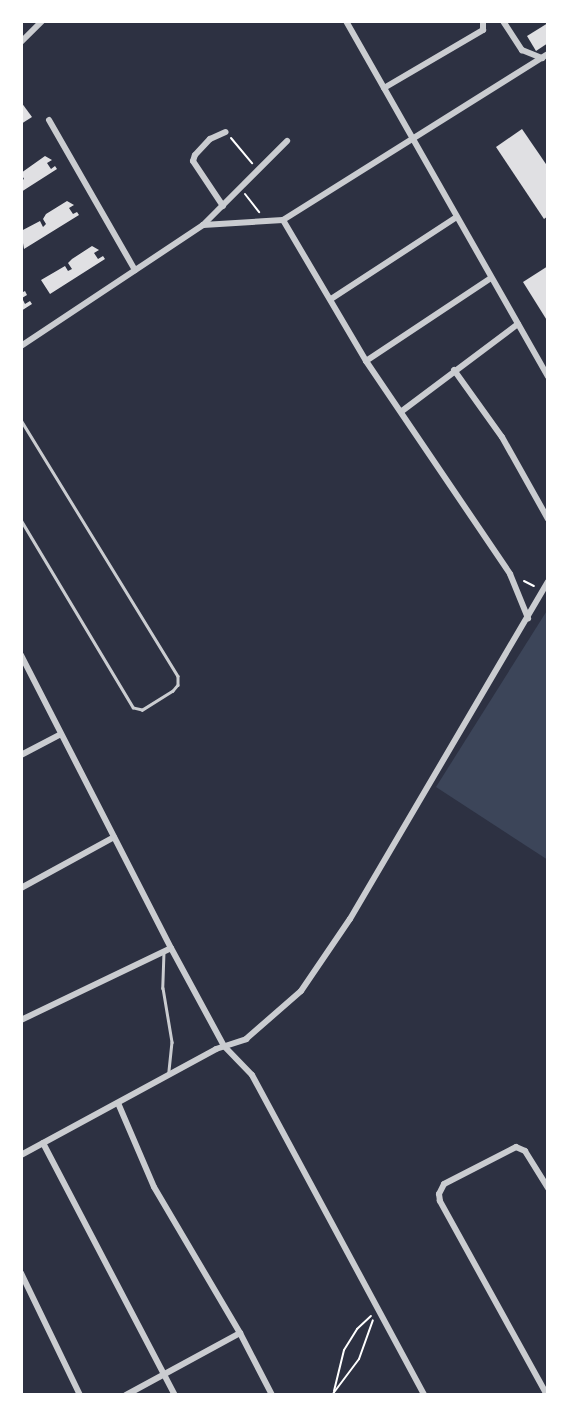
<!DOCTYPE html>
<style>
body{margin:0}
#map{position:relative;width:569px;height:1416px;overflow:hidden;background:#2d3142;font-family:"Alegreya Sans",sans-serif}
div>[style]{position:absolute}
.green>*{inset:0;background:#3c4559}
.building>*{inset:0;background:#e0e0e3}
.path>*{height:2px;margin:-1px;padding:0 1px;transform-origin:1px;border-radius:1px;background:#fff}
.service>*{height:2.5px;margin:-1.25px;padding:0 1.25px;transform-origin:1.25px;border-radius:1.25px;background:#caccd0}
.minor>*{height:6px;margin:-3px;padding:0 3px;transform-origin:3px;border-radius:3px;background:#caccd0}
span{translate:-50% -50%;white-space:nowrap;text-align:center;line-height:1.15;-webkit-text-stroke:5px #fff;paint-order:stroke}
.frame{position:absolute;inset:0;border:23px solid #fff;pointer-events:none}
</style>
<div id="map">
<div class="green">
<div style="clip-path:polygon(548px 609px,548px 860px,436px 787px)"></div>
</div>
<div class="building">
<div style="clip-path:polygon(548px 23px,548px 43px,536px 51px,527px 36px)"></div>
<div style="clip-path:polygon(21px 102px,32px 117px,21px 124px)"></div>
<div style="clip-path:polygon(522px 129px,548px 167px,548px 216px,544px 219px,496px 147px)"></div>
<div style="clip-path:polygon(45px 156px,52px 160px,47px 163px,51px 169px,55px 166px,57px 169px,21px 192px,21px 181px,24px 179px,21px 173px)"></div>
<div style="clip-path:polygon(67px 201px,74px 205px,69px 208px,73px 214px,77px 212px,79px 215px,24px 249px,21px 231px,40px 221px,43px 227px,46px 224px,43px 219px,46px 214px)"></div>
<div style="clip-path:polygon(92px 246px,99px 250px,94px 253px,98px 259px,103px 256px,105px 259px,50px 294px,41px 280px,65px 266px,68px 271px,72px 269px,68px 263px,72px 259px)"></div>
<div style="clip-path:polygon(548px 266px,548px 322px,523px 282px)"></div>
<div style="clip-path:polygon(25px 291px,27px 295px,22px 298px,25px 304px,30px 301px,32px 304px,21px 311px,21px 293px)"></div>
</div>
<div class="path">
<div style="left:231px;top:138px;width:33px;rotate:50deg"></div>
<div style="left:245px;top:194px;width:23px;rotate:52deg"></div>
<div style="left:524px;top:581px;width:11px;rotate:27deg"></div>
<div style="left:334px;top:1391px;width:42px;rotate:-76.3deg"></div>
<div style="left:344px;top:1350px;width:25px;rotate:-58deg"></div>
<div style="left:357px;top:1329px;width:19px;rotate:-43deg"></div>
<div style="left:332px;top:1395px;width:45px;rotate:-53.1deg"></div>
<div style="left:359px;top:1359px;width:41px;rotate:-70.3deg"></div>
</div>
<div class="service">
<div style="left:21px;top:420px;width:300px;rotate:58.5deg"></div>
<div style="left:178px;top:676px;width:9px;rotate:90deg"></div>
<div style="left:178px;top:685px;width:8px;rotate:130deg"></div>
<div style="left:173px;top:691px;width:36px;rotate:148deg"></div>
<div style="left:142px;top:710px;width:9px;rotate:-167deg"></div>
<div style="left:133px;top:708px;width:218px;rotate:-120.9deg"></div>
<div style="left:164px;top:952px;width:36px;rotate:92deg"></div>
<div style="left:163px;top:988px;width:55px;rotate:80.5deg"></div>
<div style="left:172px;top:1042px;width:31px;rotate:96deg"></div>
</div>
<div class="minor">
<div style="left:346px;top:21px;width:409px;rotate:60.4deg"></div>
<div style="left:503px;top:21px;width:35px;rotate:57deg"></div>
<div style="left:522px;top:50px;width:22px;rotate:22deg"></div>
<div style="left:21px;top:42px;width:30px;rotate:-45deg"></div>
<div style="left:384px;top:88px;width:115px;rotate:-30.4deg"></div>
<div style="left:483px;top:30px;width:9px;rotate:-90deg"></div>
<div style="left:49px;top:120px;width:173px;rotate:60.2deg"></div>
<div style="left:223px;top:206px;width:54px;rotate:-123.7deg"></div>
<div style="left:193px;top:161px;width:6px;rotate:-72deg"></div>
<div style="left:195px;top:155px;width:22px;rotate:-47deg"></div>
<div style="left:210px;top:139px;width:17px;rotate:-24deg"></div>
<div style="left:283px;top:220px;width:164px;rotate:59.5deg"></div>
<div style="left:366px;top:361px;width:257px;rotate:55.9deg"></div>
<div style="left:510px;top:574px;width:48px;rotate:67.8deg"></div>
<div style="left:203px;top:225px;width:119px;rotate:-45deg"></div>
<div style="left:331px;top:299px;width:150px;rotate:-33.1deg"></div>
<div style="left:21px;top:346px;width:219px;rotate:-33.6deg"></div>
<div style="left:203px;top:225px;width:80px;rotate:-3.6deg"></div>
<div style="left:283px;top:220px;width:313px;rotate:-32.1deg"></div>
<div style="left:366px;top:361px;width:150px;rotate:-33.6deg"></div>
<div style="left:454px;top:370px;width:82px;rotate:54.4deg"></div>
<div style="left:502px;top:437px;width:94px;rotate:60.7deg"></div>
<div style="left:402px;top:411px;width:145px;rotate:-36.9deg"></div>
<div style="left:21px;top:655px;width:329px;rotate:62.9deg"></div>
<div style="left:171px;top:948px;width:111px;rotate:61.6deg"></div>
<div style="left:224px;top:1046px;width:40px;rotate:46deg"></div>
<div style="left:252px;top:1075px;width:363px;rotate:61.7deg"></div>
<div style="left:21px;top:755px;width:45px;rotate:-27.7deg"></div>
<div style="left:21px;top:888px;width:106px;rotate:-28.7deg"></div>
<div style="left:21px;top:1020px;width:166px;rotate:-25.6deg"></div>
<div style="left:118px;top:1103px;width:91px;rotate:66.8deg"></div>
<div style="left:154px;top:1187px;width:169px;rotate:59.5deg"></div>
<div style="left:240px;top:1333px;width:70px;rotate:62.7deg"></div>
<div style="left:43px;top:1143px;width:284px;rotate:62.4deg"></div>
<div style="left:21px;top:1155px;width:222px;rotate:-28.5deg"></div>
<div style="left:216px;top:1049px;width:32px;rotate:-18deg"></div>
<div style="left:246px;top:1039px;width:73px;rotate:-41.1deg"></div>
<div style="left:301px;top:991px;width:87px;rotate:-55.8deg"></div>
<div style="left:350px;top:919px;width:391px;rotate:-59.6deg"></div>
<div style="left:21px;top:1273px;width:136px;rotate:64.2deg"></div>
<div style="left:126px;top:1395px;width:130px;rotate:-28.5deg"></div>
<div style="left:547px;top:1395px;width:222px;rotate:-118.9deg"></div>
<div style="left:440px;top:1201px;width:7px;rotate:-98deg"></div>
<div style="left:439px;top:1194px;width:11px;rotate:-63deg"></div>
<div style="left:444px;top:1184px;width:81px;rotate:-27.2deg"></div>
<div style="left:516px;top:1147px;width:10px;rotate:24deg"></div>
<div style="left:525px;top:1151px;width:44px;rotate:58.1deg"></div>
</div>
<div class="frame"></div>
</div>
